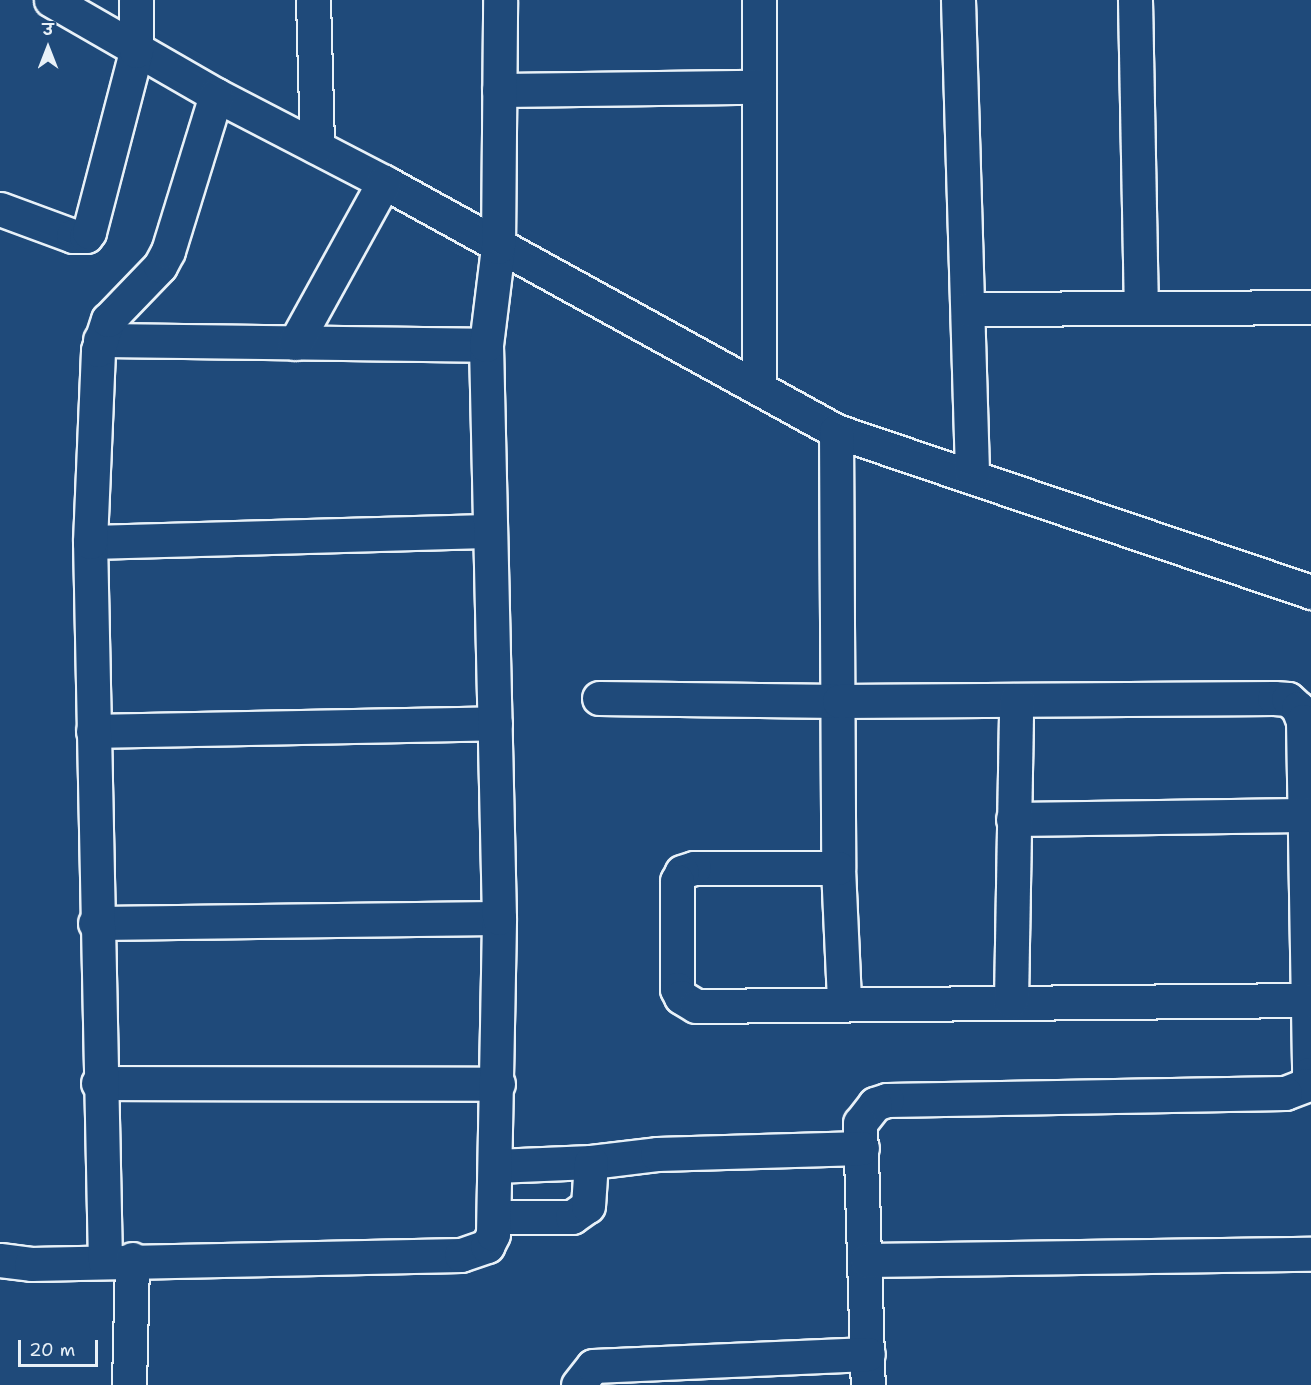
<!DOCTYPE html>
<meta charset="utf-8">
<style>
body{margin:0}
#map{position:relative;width:1311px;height:1385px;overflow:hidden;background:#1f4a7a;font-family:"Shantell Sans","Playpen Sans Deva",sans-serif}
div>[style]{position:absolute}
.roads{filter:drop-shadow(2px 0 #e8f1f8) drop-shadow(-2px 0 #e8f1f8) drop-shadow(0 2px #e8f1f8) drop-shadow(0 -2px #e8f1f8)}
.minor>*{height:33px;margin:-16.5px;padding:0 16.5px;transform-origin:16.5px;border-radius:16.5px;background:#1f4a7a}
span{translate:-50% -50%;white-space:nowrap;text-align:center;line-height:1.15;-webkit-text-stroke:4.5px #1f4a7a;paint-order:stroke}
.north{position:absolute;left:18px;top:18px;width:60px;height:60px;-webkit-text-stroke:4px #1f4a7a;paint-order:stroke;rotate:0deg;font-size:16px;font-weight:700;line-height:24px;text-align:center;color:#e8f1f8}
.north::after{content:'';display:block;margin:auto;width:21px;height:27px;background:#e8f1f8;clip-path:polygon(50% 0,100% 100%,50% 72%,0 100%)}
.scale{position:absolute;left:18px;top:1340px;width:80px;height:27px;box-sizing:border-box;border:3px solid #e8f1f8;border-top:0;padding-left:8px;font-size:18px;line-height:21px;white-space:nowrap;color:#e8f1f8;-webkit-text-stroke:4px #1f4a7a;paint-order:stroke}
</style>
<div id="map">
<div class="roads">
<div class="minor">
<div style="left:51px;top:0;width:190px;rotate:29.9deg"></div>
<div style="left:216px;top:95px;width:189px;rotate:27.4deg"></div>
<div style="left:384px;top:182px;width:516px;rotate:28.85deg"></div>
<div style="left:836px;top:431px;width:502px;rotate:18.72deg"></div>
<div style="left:313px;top:0;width:147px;rotate:88.4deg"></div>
<div style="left:759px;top:0;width:388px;rotate:90deg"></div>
<div style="left:958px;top:0;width:477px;rotate:88.3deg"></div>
<div style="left:1135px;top:0;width:308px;rotate:88.9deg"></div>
<div style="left:499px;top:90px;width:260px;rotate:-0.7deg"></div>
<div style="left:0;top:209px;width:78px;rotate:20.3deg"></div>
<div style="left:73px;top:236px;width:13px"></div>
<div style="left:86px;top:236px;width:5px;rotate:-53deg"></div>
<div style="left:89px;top:232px;width:187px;rotate:-75.4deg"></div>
<div style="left:136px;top:51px;width:51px;rotate:-90deg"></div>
<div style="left:968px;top:309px;width:343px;rotate:-0.3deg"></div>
<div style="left:100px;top:340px;width:386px;rotate:0.7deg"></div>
<div style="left:295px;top:343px;width:184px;rotate:-61.1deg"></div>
<div style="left:836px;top:431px;width:437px;rotate:89.7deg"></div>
<div style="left:838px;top:868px;width:134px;rotate:87.4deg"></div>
<div style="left:90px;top:542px;width:398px;rotate:-1.6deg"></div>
<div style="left:599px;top:698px;width:240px;rotate:0.7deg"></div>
<div style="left:839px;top:701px;width:435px;rotate:-0.4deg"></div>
<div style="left:1274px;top:698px;width:14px;rotate:4deg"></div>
<div style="left:1288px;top:699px;width:13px;rotate:42deg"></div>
<div style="left:1298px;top:708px;width:14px;rotate:69deg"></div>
<div style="left:1303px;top:721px;width:353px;rotate:89deg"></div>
<div style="left:1309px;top:1074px;width:11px;rotate:105deg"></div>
<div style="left:1306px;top:1085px;width:22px;rotate:159deg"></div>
<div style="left:1285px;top:1093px;width:398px;rotate:179deg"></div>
<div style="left:887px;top:1100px;width:13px;rotate:162deg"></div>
<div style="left:875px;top:1104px;width:24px;rotate:128deg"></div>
<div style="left:860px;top:1123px;width:262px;rotate:88.3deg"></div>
<div style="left:93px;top:731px;width:402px;rotate:-1.1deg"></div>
<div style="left:1013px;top:819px;width:291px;rotate:-0.8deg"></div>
<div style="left:838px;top:868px;width:144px;rotate:180deg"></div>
<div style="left:694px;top:868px;width:13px;rotate:162deg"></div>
<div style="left:682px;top:872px;width:10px;rotate:119deg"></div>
<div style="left:677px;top:881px;width:108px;rotate:90deg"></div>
<div style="left:677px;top:989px;width:9px;rotate:63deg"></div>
<div style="left:681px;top:997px;width:17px;rotate:31deg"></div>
<div style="left:696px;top:1006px;width:610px;rotate:-0.56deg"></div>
<div style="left:95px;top:923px;width:404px;rotate:-0.7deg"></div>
<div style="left:1011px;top:1001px;width:301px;rotate:-89deg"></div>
<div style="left:98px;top:1083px;width:400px;rotate:0.1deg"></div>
<div style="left:495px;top:1166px;width:96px;rotate:-2.4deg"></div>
<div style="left:591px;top:1162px;width:66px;rotate:-6.9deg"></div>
<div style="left:657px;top:1154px;width:205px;rotate:-1.7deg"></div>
<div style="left:494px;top:1217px;width:78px"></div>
<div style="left:572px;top:1217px;width:19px;rotate:-35deg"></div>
<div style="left:588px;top:1206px;width:44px;rotate:-86.1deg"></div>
<div style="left:0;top:1260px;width:31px;rotate:7deg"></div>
<div style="left:31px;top:1264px;width:430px;rotate:-1.2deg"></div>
<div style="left:461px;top:1255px;width:28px;rotate:-19deg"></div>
<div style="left:487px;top:1246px;width:13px;rotate:-63deg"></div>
<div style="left:493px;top:1234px;width:316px;rotate:-88.9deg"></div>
<div style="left:499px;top:918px;width:573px;rotate:-91.3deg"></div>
<div style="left:486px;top:345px;width:99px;rotate:-83deg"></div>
<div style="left:498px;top:247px;width:247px;rotate:-89.5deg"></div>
<div style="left:867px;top:1260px;width:444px;rotate:-0.8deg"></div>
<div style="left:105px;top:1262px;width:720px;rotate:-91.19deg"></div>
<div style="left:90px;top:542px;width:192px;rotate:-87.6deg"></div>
<div style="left:98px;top:350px;width:32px;rotate:-72deg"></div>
<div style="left:108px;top:320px;width:75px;rotate:-46.1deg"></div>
<div style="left:160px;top:266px;width:17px;rotate:-62deg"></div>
<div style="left:168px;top:251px;width:163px;rotate:-72.9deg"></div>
<div style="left:129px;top:1385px;width:126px;rotate:-88.6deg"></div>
<div style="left:578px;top:1385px;width:24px;rotate:-52deg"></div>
<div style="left:593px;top:1366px;width:275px;rotate:-2.5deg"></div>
</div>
</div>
<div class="north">उ</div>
<div class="scale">20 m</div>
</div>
